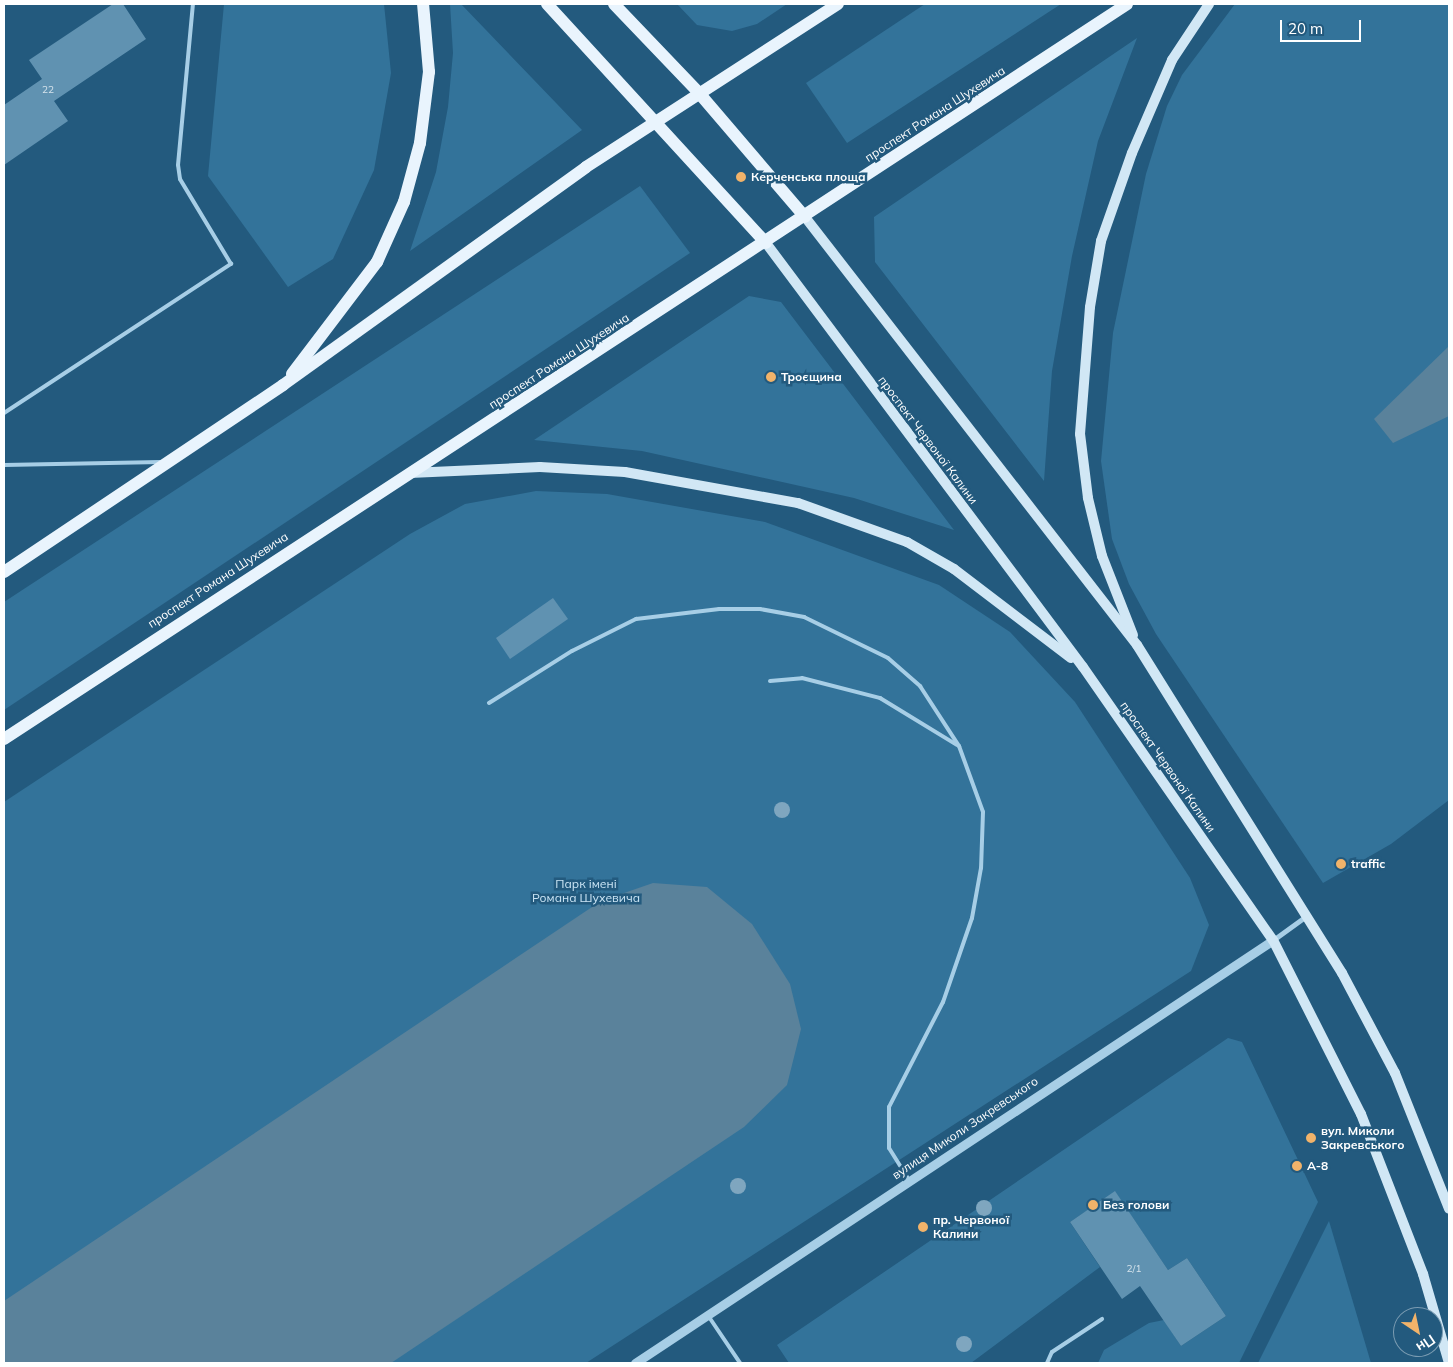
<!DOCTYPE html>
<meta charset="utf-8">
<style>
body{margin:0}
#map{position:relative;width:1453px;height:1367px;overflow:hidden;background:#235a7e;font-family:Mulish,sans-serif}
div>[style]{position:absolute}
.green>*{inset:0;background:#33739a}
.water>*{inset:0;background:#5a829b}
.building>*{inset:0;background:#6092b1}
.service>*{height:4px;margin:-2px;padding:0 2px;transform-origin:2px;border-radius:2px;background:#a7cee6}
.minor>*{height:5px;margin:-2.5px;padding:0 2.5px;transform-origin:2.5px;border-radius:2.5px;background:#a7cee6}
.tertiary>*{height:9px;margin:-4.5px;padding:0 4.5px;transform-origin:4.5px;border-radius:4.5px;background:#a7cee6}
.secondary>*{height:10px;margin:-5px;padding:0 5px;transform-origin:5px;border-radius:5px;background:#d1e7f5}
.primary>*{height:12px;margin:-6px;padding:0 6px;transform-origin:6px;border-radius:6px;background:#e9f4fd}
.trees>*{width:16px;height:16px;margin:-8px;border-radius:50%;background:#7fa6bf}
.dots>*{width:14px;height:14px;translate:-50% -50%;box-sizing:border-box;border:2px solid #235a7e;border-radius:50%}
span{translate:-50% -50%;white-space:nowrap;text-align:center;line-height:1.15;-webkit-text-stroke:5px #235a7e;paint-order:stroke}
.number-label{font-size:10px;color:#d7e4ec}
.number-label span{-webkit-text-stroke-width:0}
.street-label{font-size:12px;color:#fff}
.poi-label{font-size:12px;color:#fff;font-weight:700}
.left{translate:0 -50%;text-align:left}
.park-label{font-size:12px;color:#cbe5f5}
.frame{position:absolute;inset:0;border:5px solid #fff;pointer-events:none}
.north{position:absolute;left:1393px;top:1307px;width:50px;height:50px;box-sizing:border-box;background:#235a7e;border:1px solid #7b9cb2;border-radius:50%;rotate:146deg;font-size:14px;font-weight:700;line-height:20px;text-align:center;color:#fff}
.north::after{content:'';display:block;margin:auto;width:18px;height:22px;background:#f1b36a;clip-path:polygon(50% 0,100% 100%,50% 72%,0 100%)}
.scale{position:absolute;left:1280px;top:20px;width:81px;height:22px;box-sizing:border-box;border:2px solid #fff;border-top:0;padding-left:6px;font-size:15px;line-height:18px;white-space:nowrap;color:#fff;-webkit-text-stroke:4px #235a7e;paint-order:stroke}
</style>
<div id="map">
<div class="green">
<div style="clip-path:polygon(224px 4px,384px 4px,391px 73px,374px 170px,333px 259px,288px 287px,208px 176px)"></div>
<div style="clip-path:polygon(450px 4px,461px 4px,582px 130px,410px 251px,436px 172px,448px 107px,453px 53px)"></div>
<div style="clip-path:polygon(677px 4px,787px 4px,757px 24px,732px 31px,697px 25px)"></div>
<div style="clip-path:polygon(925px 4px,1061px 4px,847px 143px,806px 83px)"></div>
<div style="clip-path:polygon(1235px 4px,1449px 4px,1449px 800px,1391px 844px,1323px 883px,1156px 634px,1129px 584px,1112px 539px,1101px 461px,1113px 333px,1146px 174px,1167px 106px,1182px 75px)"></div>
<div style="clip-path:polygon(1137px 38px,1098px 141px,1072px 256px,1052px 371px,1044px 481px,875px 262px,874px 217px)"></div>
<div style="clip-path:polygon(640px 186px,690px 253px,4px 710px,4px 602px)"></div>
<div style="clip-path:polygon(749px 296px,781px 302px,954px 530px,854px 498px,642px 451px,534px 440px)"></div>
<div style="clip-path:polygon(536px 491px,607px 494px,765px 522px,939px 585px,1010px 632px,1075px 702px,1190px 878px,1209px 925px,1191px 971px,586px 1363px,4px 1363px,4px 802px,410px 534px,465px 504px)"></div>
<div style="clip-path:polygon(1228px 1038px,1242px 1042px,1318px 1202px,1239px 1363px,1098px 1363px,1104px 1350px,1149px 1323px,1164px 1320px,1181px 1346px,1226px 1316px,1187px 1258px,1168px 1270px,1115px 1192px,1070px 1222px,1100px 1267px,971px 1363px,789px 1363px,777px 1345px)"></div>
<div style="clip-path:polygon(1329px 1221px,1371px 1363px,1258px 1363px)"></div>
</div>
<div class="water">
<div style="clip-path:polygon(1449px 346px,1449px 416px,1393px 443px,1374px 419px)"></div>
<div style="clip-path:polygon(653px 883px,707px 887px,752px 924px,790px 984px,801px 1029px,787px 1085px,744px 1127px,391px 1363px,4px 1363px,4px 1301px,601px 901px)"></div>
</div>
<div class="building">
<div style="clip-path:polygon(113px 4px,123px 4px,146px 39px,54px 101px,68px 121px,4px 165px,4px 105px,42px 79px,29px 60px)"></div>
<div style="clip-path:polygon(553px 598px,568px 619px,510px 659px,496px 638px)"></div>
<div style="clip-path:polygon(1115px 1191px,1168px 1270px,1187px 1258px,1226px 1316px,1181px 1346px,1140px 1286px,1122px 1299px,1070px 1222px)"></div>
</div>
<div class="service">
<div style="left:4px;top:413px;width:272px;rotate:-33.3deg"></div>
<div style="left:231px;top:264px;width:99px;rotate:-121deg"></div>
<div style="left:180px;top:179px;width:14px;rotate:-98deg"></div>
<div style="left:178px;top:165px;width:162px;rotate:-84.7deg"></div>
<div style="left:4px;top:465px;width:157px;rotate:-1.1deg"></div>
<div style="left:770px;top:681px;width:32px;rotate:-5deg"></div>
<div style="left:802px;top:678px;width:81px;rotate:14.4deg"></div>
<div style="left:880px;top:698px;width:90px;rotate:31.4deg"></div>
<div style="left:489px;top:703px;width:98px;rotate:-32.1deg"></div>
<div style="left:572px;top:651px;width:72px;rotate:-26.6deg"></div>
<div style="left:636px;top:619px;width:84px;rotate:-6.9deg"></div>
<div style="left:719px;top:609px;width:41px"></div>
<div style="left:760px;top:609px;width:45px;rotate:10.3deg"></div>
<div style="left:804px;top:617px;width:93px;rotate:26deg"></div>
<div style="left:888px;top:658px;width:43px;rotate:41.2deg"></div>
<div style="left:920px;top:686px;width:72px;rotate:57deg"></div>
<div style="left:959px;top:746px;width:70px;rotate:70deg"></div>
<div style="left:983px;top:812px;width:56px;rotate:92deg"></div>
<div style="left:981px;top:868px;width:51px;rotate:100.2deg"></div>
<div style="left:972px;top:918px;width:89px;rotate:109deg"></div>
<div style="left:943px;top:1002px;width:118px;rotate:117.2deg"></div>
<div style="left:889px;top:1107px;width:41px;rotate:90deg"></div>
<div style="left:889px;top:1148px;width:38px;rotate:58deg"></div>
<div style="left:707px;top:1314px;width:59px;rotate:56deg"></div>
<div style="left:1047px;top:1363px;width:12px;rotate:-66deg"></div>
<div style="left:1052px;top:1352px;width:60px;rotate:-33.4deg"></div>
</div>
<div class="minor">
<div style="left:1273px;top:940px;width:41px;rotate:-36deg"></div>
</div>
<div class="tertiary">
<div style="left:635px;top:1363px;width:765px;rotate:-33.54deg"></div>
</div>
<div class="secondary">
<div style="left:805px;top:217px;width:542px;rotate:52.2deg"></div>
<div style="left:1137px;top:645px;width:387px;rotate:58deg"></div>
<div style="left:1342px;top:973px;width:113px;rotate:62.1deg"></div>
<div style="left:1395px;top:1073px;width:146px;rotate:68.3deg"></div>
<div style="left:766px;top:243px;width:529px;rotate:53.22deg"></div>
<div style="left:1083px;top:667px;width:333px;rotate:55.2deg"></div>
<div style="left:1273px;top:940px;width:195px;rotate:63.2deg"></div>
<div style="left:1361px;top:1114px;width:172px;rotate:68.8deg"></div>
<div style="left:1423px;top:1274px;width:93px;rotate:73.7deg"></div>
<div style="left:410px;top:473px;width:130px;rotate:-2.6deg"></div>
<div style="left:540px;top:467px;width:85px;rotate:3.4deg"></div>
<div style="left:625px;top:472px;width:176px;rotate:10.2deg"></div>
<div style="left:798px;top:503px;width:116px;rotate:19.7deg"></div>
<div style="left:907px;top:542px;width:54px;rotate:29.9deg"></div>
<div style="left:954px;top:569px;width:147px;rotate:37.3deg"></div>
<div style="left:1133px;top:635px;width:85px;rotate:-111.4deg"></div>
<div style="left:1102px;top:556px;width:60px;rotate:-103.6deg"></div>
<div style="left:1088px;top:498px;width:64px;rotate:-97.1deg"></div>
<div style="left:1080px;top:434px;width:127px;rotate:-85.5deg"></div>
<div style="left:1090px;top:307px;width:67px;rotate:-80.5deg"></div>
<div style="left:1101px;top:241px;width:93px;rotate:-70.6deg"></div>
<div style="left:1132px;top:153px;width:101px;rotate:-66.7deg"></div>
<div style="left:1172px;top:60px;width:67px;rotate:-56.5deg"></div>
</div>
<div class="primary">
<div style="left:547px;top:4px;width:324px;rotate:47.5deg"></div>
<div style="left:614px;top:4px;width:123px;rotate:46.3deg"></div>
<div style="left:699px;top:93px;width:163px;rotate:49.5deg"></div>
<div style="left:292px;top:374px;width:141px;rotate:-52.8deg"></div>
<div style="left:377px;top:262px;width:66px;rotate:-65.8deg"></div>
<div style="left:404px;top:202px;width:61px;rotate:-74.8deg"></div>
<div style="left:420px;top:143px;width:72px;rotate:-82.8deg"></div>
<div style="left:429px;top:72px;width:68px;rotate:-95deg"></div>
<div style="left:4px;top:572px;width:336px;rotate:-33.8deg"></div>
<div style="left:283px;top:385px;width:373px;rotate:-35.7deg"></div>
<div style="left:586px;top:167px;width:300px;rotate:-32.9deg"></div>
<div style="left:4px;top:739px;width:1342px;rotate:-33.2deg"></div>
</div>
<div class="trees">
<div style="left:782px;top:810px"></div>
<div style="left:738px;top:1186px"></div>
<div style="left:984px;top:1208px"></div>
<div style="left:964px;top:1344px"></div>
</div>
<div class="dots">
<div style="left:741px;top:177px;background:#f1b36a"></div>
<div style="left:771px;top:377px;background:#f1b36a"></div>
<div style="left:1341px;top:864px;background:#f1b36a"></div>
<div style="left:1311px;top:1138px;background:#f1b36a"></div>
<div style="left:1297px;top:1166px;background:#f1b36a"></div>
<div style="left:1093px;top:1205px;background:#f1b36a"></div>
<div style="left:923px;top:1227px;background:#f1b36a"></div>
</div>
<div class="number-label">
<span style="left:48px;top:90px">22</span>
<span style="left:1134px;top:1269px">2/1</span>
</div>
<div class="street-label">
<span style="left:935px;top:114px;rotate:-33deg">проспект Романа Шухевича</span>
<span style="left:559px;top:361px;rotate:-33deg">проспект Романа Шухевича</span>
<span style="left:928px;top:440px;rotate:53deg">проспект Червоної Калини</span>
<span style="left:218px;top:580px;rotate:-33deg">проспект Романа Шухевича</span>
<span style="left:1168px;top:767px;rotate:55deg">проспект Червоної Калини</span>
<span style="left:965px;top:1128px;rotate:-34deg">вулиця Миколи Закревського</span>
</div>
<div class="poi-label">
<span class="left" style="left:751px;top:177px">Керченська площа</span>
<span class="left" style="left:781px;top:377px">Троєщина</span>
<span class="left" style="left:1351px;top:864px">traffic</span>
<span class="left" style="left:1321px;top:1138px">вул. Миколи<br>Закревського</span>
<span class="left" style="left:1307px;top:1166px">А-8</span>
<span class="left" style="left:1103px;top:1205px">Без голови</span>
<span class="left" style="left:933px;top:1227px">пр. Червоної<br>Калини</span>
</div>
<div class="park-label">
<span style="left:586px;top:891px">Парк імені<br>Романа Шухевича</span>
</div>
<div class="frame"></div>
<div class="north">Пн</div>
<div class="scale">20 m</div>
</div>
